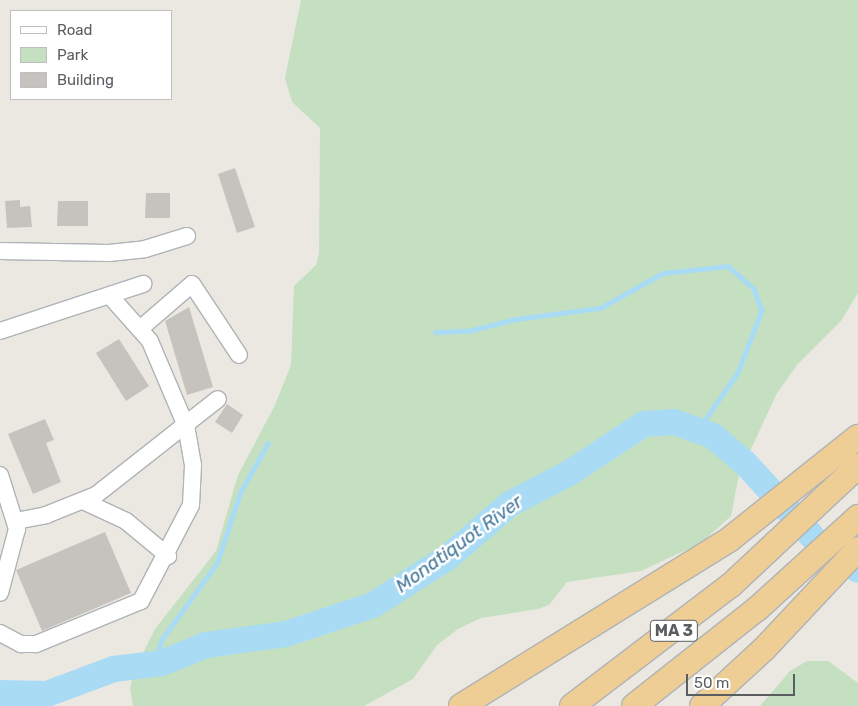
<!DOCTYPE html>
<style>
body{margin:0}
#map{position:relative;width:858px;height:706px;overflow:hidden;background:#ebe8e2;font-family:Rubik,sans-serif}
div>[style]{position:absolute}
.green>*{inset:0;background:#c4e0c1}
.stream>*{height:4.5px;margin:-2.25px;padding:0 2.25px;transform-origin:2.25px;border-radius:2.25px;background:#a9dbf4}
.river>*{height:26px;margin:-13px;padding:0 13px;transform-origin:13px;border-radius:13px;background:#a9dbf4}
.building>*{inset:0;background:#c6c3be}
.roads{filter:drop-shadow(1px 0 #afb3b6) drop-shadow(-1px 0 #afb3b6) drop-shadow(0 1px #afb3b6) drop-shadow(0 -1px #afb3b6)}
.minor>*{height:16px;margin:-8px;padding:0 8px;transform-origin:8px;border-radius:8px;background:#fff}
.highway>*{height:24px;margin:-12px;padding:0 12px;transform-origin:12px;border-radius:12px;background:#efce95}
span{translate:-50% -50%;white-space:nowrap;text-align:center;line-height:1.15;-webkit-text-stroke:5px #fff;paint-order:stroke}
.shield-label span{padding:1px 4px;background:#fff;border:1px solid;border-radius:4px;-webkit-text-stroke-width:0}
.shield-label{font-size:16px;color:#5a5e61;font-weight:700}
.water-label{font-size:19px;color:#47799b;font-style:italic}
.legend{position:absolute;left:10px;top:10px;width:162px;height:90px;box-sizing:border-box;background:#fff;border:1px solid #bdbfc0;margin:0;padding:6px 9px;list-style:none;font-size:15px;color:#5a5e61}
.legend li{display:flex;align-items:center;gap:10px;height:25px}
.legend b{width:25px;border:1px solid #bdbfc0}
.scale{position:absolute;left:686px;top:674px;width:109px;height:22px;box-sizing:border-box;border:2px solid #5a5e61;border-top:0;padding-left:6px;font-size:15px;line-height:18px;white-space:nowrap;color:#5a5e61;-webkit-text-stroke:4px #fff;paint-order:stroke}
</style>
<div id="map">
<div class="green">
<div style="clip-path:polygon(301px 0,858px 0,858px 293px,841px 321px,797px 365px,777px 393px,739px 475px,731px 516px,701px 543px,641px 571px,567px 582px,549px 605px,538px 609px,481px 618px,458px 629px,437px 645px,413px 679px,364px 706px,133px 706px,130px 689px,134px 671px,155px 629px,216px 551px,238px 475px,274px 407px,291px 365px,294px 286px,316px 265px,319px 253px,320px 128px,292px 102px,285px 78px)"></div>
<div style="clip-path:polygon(807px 661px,828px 661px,858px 683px,858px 706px,760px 706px,790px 671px)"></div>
</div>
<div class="stream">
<div style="left:435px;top:332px;width:33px;rotate:-2deg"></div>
<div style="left:468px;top:331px;width:49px;rotate:-14deg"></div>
<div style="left:516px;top:319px;width:85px;rotate:-7.5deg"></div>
<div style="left:600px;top:308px;width:72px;rotate:-29.1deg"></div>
<div style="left:663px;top:273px;width:65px;rotate:-6.1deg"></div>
<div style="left:728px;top:266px;width:35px;rotate:41deg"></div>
<div style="left:754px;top:289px;width:23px;rotate:70deg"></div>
<div style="left:762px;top:311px;width:66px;rotate:111.2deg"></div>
<div style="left:738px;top:373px;width:68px;rotate:124.9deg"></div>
<div style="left:153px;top:665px;width:28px;rotate:-71deg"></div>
<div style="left:162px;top:639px;width:94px;rotate:-54.1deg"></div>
<div style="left:217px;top:563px;width:74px;rotate:-71.8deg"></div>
<div style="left:240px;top:493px;width:57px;rotate:-60.8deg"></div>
</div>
<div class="river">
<div style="left:0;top:693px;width:47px;rotate:1.2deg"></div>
<div style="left:47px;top:694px;width:72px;rotate:-20.5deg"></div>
<div style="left:114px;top:669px;width:48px;rotate:-7.1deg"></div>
<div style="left:162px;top:663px;width:48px;rotate:-22.2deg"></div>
<div style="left:206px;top:645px;width:81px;rotate:-7.8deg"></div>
<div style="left:286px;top:634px;width:92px;rotate:-18.4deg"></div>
<div style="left:373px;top:605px;width:88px;rotate:-32.4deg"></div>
<div style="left:447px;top:558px;width:83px;rotate:-40.6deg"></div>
<div style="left:510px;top:504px;width:69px;rotate:-27.7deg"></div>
<div style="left:571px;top:472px;width:87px;rotate:-33.3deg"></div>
<div style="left:644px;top:424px;width:30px;rotate:-4deg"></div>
<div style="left:674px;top:422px;width:41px;rotate:19.7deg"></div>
<div style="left:713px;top:436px;width:42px;rotate:40.2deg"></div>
<div style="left:745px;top:463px;width:108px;rotate:47.6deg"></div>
<div style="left:818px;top:543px;width:48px;rotate:34deg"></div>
</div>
<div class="building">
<div style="clip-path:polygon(235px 168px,255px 227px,237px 233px,218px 174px)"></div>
<div style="clip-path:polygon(146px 193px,170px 193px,170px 218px,145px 218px)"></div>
<div style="clip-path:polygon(20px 200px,20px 207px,30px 206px,32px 227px,7px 228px,5px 201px)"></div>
<div style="clip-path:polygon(58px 201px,88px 201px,88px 226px,57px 226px)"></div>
<div style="clip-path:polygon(189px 307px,213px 387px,187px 395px,165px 321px)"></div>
<div style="clip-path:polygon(119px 339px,149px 386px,126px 401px,96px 353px)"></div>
<div style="clip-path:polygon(227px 404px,243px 415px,232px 433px,215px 422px)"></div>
<div style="clip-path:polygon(45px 419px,54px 440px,46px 443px,61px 482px,33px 494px,8px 434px)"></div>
<div style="clip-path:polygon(105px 532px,131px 593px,42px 631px,16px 570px)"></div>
</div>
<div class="roads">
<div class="minor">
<div style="left:0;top:251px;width:109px;rotate:1.1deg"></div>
<div style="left:109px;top:253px;width:36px;rotate:-6deg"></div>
<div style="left:145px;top:249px;width:44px;rotate:-17.2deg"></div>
<div style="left:141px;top:328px;width:67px;rotate:-40.8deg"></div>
<div style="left:192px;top:284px;width:85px;rotate:56.5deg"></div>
<div style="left:0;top:331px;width:151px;rotate:-18.2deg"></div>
<div style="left:0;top:475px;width:57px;rotate:72.5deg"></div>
<div style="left:17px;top:529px;width:66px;rotate:104.9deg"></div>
<div style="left:83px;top:501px;width:47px;rotate:24.9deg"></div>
<div style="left:126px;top:521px;width:55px;rotate:39.8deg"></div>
<div style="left:16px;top:521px;width:31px;rotate:-11deg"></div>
<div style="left:46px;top:515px;width:54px;rotate:-21.8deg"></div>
<div style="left:96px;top:495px;width:155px;rotate:-38.2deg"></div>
<div style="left:0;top:633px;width:24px;rotate:28deg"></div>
<div style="left:21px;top:644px;width:15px"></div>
<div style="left:36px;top:644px;width:113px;rotate:-22.3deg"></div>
<div style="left:141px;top:601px;width:108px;rotate:-62.5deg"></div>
<div style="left:191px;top:505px;width:40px;rotate:-87.1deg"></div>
<div style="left:193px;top:465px;width:40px;rotate:-100deg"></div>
<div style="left:186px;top:426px;width:92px;rotate:-113deg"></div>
<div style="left:150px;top:341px;width:59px;rotate:-131.6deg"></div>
</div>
<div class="highway">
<div style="left:461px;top:706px;width:317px;rotate:-31.8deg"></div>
<div style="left:730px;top:539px;width:164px;rotate:-38.6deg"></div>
<div style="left:572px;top:706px;width:200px;rotate:-37.3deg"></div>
<div style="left:731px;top:585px;width:174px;rotate:-43.1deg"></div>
<div style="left:634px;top:706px;width:157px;rotate:-38.3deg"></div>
<div style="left:757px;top:609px;width:137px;rotate:-42.3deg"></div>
<div style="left:702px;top:706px;width:84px;rotate:-42.6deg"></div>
<div style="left:764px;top:649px;width:137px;rotate:-46.8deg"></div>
</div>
</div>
<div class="shield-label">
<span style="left:674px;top:631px">MA 3</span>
</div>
<div class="water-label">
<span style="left:459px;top:544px;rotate:-36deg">Monatiquot River</span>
</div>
<ul class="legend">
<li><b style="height:6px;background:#fff"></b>Road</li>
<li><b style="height:14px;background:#c4e0c1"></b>Park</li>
<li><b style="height:14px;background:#c6c3be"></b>Building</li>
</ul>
<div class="scale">50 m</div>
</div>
